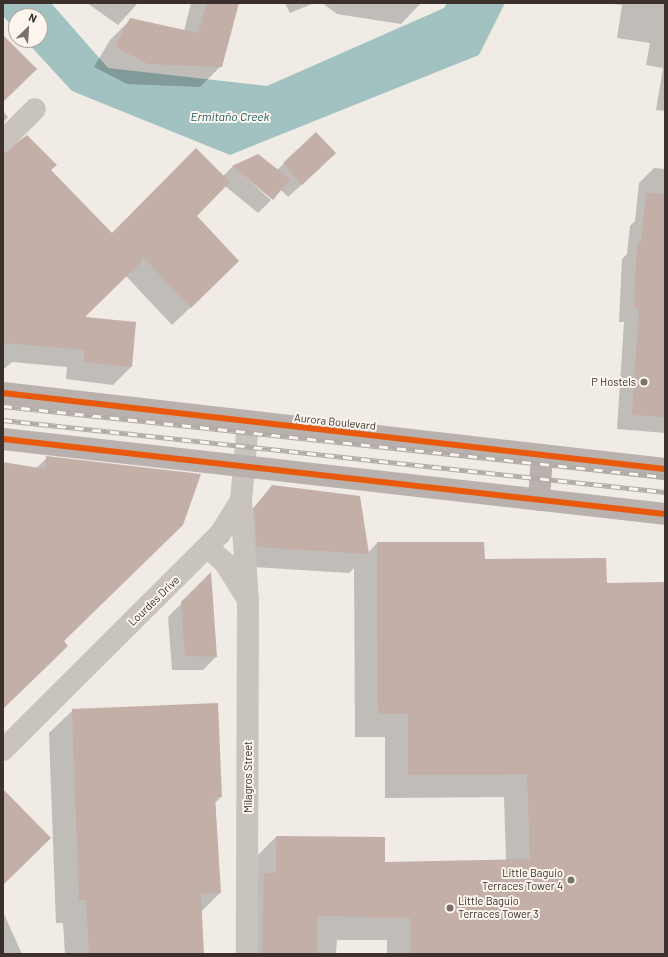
<!DOCTYPE html>
<meta charset="utf-8">
<style>
body{margin:0}
#map{position:relative;width:668px;height:957px;overflow:hidden;background:#f0ebe5;font-family:Barlow,sans-serif}
div>[style]{position:absolute}
.water>*{inset:0;background:#a1c2c1}
.shadow>*{inset:0;background:#0003}
.building>*{inset:0;background:#c3afa7}
.minor>*{height:22px;margin:-11px;padding:0 11px;transform-origin:11px;border-radius:11px;background:#c9c3be}
.primary>*{height:22px;margin:-11px;padding:0 11px;transform-origin:11px;border-radius:11px;background:#b8b1ad}
.rail>*{height:4.5px;margin-top:-2.25px;transform-origin:0;background:repeating-linear-gradient(90deg,#fbf5ee 0 9px,#b1aca8 0 18px);box-sizing:border-box;border-block:1px solid #b1aca8}
.cycleway>*{height:6px;margin:-3px;padding:0 3px;transform-origin:3px;border-radius:3px;background:#e8590c}
.dots>*{width:11px;height:11px;translate:-50% -50%;box-sizing:border-box;border:2px solid #fbf5ee;border-radius:50%}
span{translate:-50% -50%;white-space:nowrap;text-align:center;line-height:1.15;-webkit-text-stroke:4px #fbf5ee;paint-order:stroke}
.poi-label{font-size:11px;color:#3b302b}
.right{translate:-100% -50%;text-align:right}
.left{translate:0 -50%;text-align:left}
.street-label{font-size:11px;color:#3b302b}
.water-label{font-size:12px;color:#1f5a5e;font-style:italic}
.frame{position:absolute;inset:0;border:4px solid #3b302b;pointer-events:none}
.north{position:absolute;left:8px;top:8px;width:40px;height:40px;box-sizing:border-box;background:#fbf5ee;border:1px solid #aea6a0;border-radius:50%;rotate:25deg;font-size:11px;font-weight:700;line-height:16px;text-align:center;color:#3b302b}
.north::after{content:'';display:block;margin:auto;width:14px;height:18px;background:#7a716c;clip-path:polygon(50% 0,100% 100%,50% 72%,0 100%)}
</style>
<div id="map">
<div class="water">
<div style="clip-path:polygon(3px 3px,51px 3px,108px 68px,267px 86px,444px 8px,447px 3px,505px 3px,479px 55px,230px 155px,72px 91px,25px 40px,40px 40px,40px 16px,16px 16px,16px 30px,3px 16px)"></div>
</div>
<div class="shadow">
<div style="clip-path:polygon(87px 3px,138px 3px,118px 25px)"></div>
<div style="clip-path:polygon(191px 3px,236px 3px,221px 66px,200px 87px,127px 84px,94px 67px,110px 40px,131px 19px,184px 31px)"></div>
<div style="clip-path:polygon(285px 3px,314px 3px,290px 13px)"></div>
<div style="clip-path:polygon(322px 3px,421px 3px,401px 24px,337px 14px)"></div>
<div style="clip-path:polygon(665px 3px,665px 111px,656px 110px,663px 68px,646px 65px,650px 43px,617px 38px,622px 5px,612px 4px)"></div>
<div style="clip-path:polygon(3px 111px,8px 117px,3px 123px)"></div>
<div style="clip-path:polygon(316px 134px,321px 167px,288px 197px,280px 189px,234px 167px,271px 200px,258px 213px,225px 186px,195px 216px,220px 279px,172px 325px,126px 276px,83px 318px,131px 367px,113px 385px,66px 379px,67px 367px,12px 362px,3px 370px,3px 153px,50px 170px,112px 234px,223px 176px,232px 167px,258px 155px,277px 170px)"></div>
<div style="clip-path:polygon(654px 168px,665px 169px,665px 433px,617px 429px,624px 322px,619px 322px,622px 259px,627px 254px,630px 226px,635px 221px,639px 183px)"></div>
<div style="clip-path:polygon(47px 458px,62px 642px,67px 646px,3px 708px,3px 463px,36px 468px)"></div>
<div style="clip-path:polygon(272px 486px,368px 553px,377px 543px,606px 584px,665px 583px,665px 954px,387px 954px,387px 940px,337px 940px,336px 954px,240px 954px,253px 860px,276px 837px,384px 863px,506px 860px,504px 797px,385px 798px,385px 737px,355px 737px,354px 568px,349px 573px,238px 566px,235px 529px)"></div>
<div style="clip-path:polygon(210px 575px,216px 657px,203px 670px,172px 670px,168px 617px)"></div>
<div style="clip-path:polygon(73px 710px,221px 797px,215px 803px,220px 893px,201px 912px,203px 954px,65px 954px,63px 923px,56px 923px,49px 733px)"></div>
<div style="clip-path:polygon(3px 912px,22px 954px,3px 954px)"></div>
</div>
<div class="building">
<div style="clip-path:polygon(207px 3px,239px 3px,222px 67px,148px 64px,115px 46px,130px 18px,198px 33px)"></div>
<div style="clip-path:polygon(3px 35px,37px 69px,3px 102px)"></div>
<div style="clip-path:polygon(316px 132px,336px 153px,302px 185px,283px 163px)"></div>
<div style="clip-path:polygon(27px 135px,57px 165px,51px 170px,112px 233px,196px 148px,230px 182px,197px 216px,239px 261px,191px 308px,143px 257px,142px 261px,85px 317px,136px 322px,132px 367px,83px 362px,85px 350px,3px 343px,3px 153px)"></div>
<div style="clip-path:polygon(258px 154px,290px 179px,273px 200px,232px 166px)"></div>
<div style="clip-path:polygon(646px 193px,665px 194px,665px 417px,632px 415px,639px 308px,634px 307px,637px 243px,641px 243px)"></div>
<div style="clip-path:polygon(46px 456px,201px 474px,183px 525px,64px 641px,68px 646px,3px 709px,3px 462px,45px 469px)"></div>
<div style="clip-path:polygon(272px 485px,360px 496px,369px 554px,257px 547px,254px 508px)"></div>
<div style="clip-path:polygon(377px 542px,484px 542px,485px 559px,606px 558px,607px 583px,665px 582px,665px 954px,411px 954px,410px 918px,317px 916px,317px 954px,262px 954px,264px 873px,276px 873px,276px 836px,385px 837px,385px 862px,530px 859px,527px 774px,408px 775px,408px 714px,378px 714px)"></div>
<div style="clip-path:polygon(211px 572px,217px 657px,185px 656px,181px 602px)"></div>
<div style="clip-path:polygon(218px 703px,222px 797px,215px 797px,221px 893px,201px 894px,204px 954px,89px 954px,86px 900px,79px 900px,72px 709px)"></div>
<div style="clip-path:polygon(3px 789px,51px 838px,3px 885px)"></div>
</div>
<div class="minor">
<div style="left:3px;top:141px;width:45px;rotate:-45deg"></div>
<div style="left:241px;top:501px;width:100px;rotate:86deg"></div>
<div style="left:248px;top:601px;width:353px;rotate:90.2deg"></div>
<div style="left:208px;top:548px;width:23px;rotate:41deg"></div>
<div style="left:225px;top:563px;width:40px;rotate:58deg"></div>
<div style="left:3px;top:750px;width:306px;rotate:-44.9deg"></div>
<div style="left:220px;top:534px;width:39px;rotate:-58deg"></div>
<div style="left:241px;top:501px;width:79px;rotate:-84.9deg"></div>
</div>
<div class="primary">
<div style="left:3px;top:393px;width:666px;rotate:6.55deg"></div>
<div style="left:3px;top:439px;width:666px;rotate:6.46deg"></div>
<div style="left:539px;top:500px;width:45px;rotate:-86.2deg"></div>
</div>
<div class="rail">
<div style="left:3px;top:406px;width:666px;rotate:6.12deg"></div>
<div style="left:3px;top:420px;width:666px;rotate:6.21deg"></div>
</div>
<div class="cycleway">
<div style="left:3px;top:393px;width:666px;rotate:6.55deg"></div>
<div style="left:3px;top:439px;width:666px;rotate:6.46deg"></div>
</div>
<div class="dots">
<div style="left:644px;top:382px;background:#7a716c"></div>
<div style="left:571px;top:880px;background:#7a716c"></div>
<div style="left:450px;top:908px;background:#7a716c"></div>
</div>
<div class="poi-label">
<span class="right" style="left:636px;top:382px">P Hostels</span>
<span class="right" style="left:563px;top:880px">Little Baguio<br>Terraces Tower 4</span>
<span class="left" style="left:458px;top:908px">Little Baguio<br>Terraces Tower 3</span>
</div>
<div class="street-label">
<span style="left:335px;top:422px;rotate:6deg">Aurora Boulevard</span>
<span style="left:154px;top:601px;rotate:-44deg">Lourdes Drive</span>
<span style="left:248px;top:777px;rotate:-90deg">Milagros Street</span>
</div>
<div class="water-label">
<span style="left:230px;top:117px">Ermitaño Creek</span>
</div>
<div class="frame"></div>
<div class="north">N</div>
</div>
